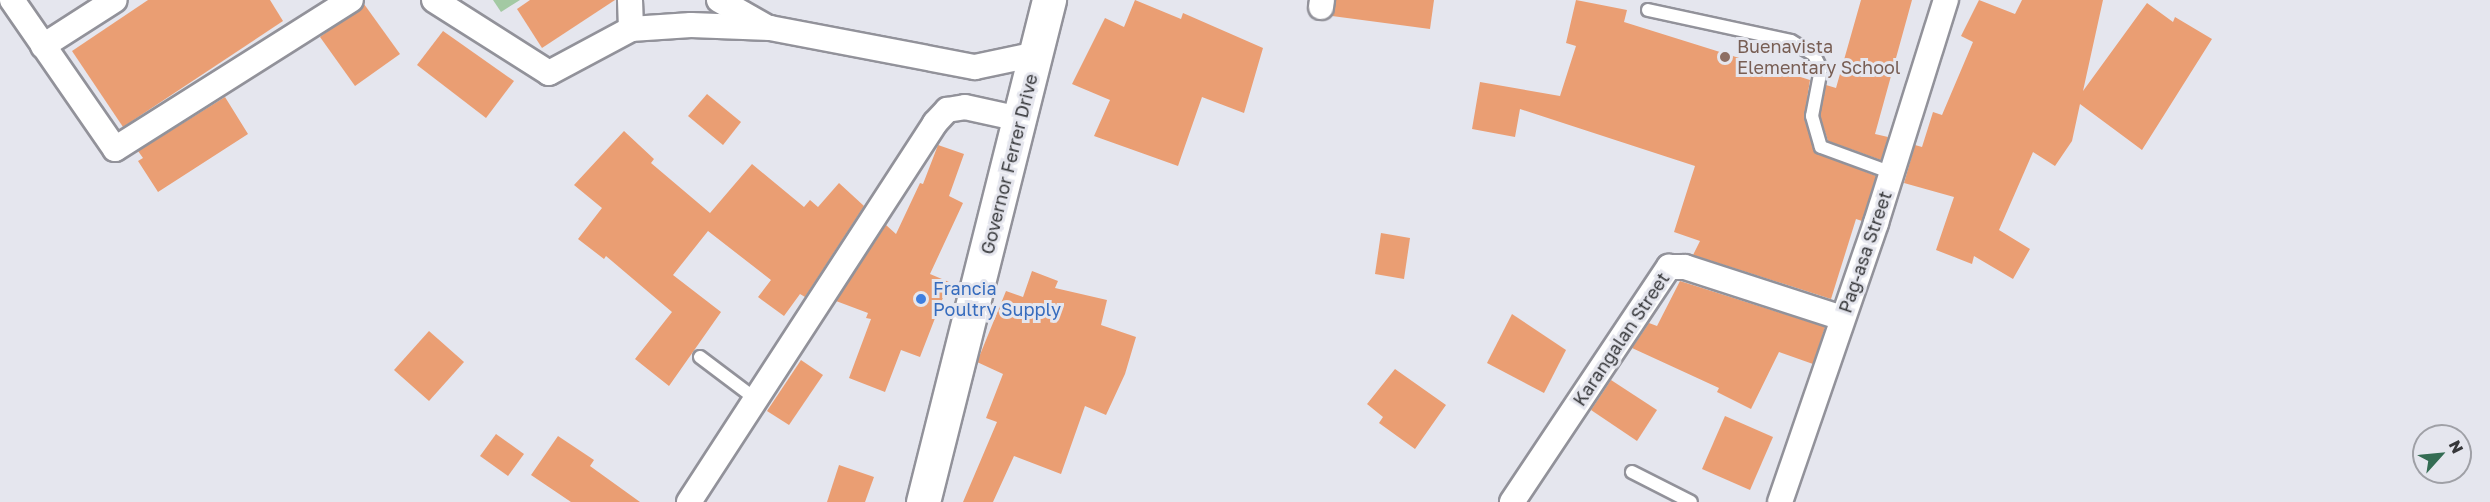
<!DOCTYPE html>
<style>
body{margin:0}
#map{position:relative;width:2490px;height:502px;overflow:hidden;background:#e5e6ee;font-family:"Golos Text",sans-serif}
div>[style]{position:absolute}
.green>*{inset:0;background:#a3c9a3}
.building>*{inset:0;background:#ea9e73}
.roads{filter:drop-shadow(2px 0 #92929a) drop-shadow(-2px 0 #92929a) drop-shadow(0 2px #92929a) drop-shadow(0 -2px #92929a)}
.service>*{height:12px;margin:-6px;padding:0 6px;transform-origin:6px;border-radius:6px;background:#fff}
.minor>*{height:24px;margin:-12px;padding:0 12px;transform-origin:12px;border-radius:12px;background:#fff}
.secondary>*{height:33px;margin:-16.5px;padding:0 16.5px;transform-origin:16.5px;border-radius:16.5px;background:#fff}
.dots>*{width:16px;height:16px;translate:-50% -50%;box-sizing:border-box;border:3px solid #e5e6ee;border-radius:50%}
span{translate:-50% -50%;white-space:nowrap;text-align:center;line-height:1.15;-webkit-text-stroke:6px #e5e6ee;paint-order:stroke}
.education-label{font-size:18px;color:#785e54}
.left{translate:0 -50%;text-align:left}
.street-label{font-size:18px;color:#36373a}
.shop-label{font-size:18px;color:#366cbe}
.north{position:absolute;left:2412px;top:424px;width:60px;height:60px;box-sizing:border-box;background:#e5e6ee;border:2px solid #9fa0a6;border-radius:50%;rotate:63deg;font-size:16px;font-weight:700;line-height:24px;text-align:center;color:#36373a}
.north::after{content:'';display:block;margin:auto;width:21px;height:27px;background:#346c53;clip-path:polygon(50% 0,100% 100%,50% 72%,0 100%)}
</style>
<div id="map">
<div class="green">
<div style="clip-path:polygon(493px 0,520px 0,501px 12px)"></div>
</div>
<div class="building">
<div style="clip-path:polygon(148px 0,270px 0,283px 21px,123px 127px,72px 51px)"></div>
<div style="clip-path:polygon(530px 0,615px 0,542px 48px,517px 9px)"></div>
<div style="clip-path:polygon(1135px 0,1181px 19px,1183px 13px,1263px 48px,1244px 113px,1202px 97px,1178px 166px,1094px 136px,1110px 100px,1072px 84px,1105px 18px,1124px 27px)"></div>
<div style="clip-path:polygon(1336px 0,1434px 0,1430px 29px,1332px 16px)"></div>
<div style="clip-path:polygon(1576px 0,1627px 10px,1624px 22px,1810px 80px,1804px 118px,1815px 152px,1876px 176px,1862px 221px,1856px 219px,1831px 299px,1693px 255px,1700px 241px,1674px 232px,1695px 166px,1520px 109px,1515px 137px,1472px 129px,1480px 82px,1560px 96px,1576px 46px,1566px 43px)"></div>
<div style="clip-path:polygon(1861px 0,1912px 0,1875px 134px,1888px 137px,1881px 160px,1828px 141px,1820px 116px,1826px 85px,1836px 88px)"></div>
<div style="clip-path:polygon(1979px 0,2015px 14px,2022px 0,2103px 0,2083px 91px,2147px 3px,2173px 22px,2175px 17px,2212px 39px,2142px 150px,2080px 104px,2072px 141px,2055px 166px,2033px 152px,1999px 230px,2030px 249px,2013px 279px,1974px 256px,1972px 264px,1936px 250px,1954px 197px,1904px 183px,1915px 145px,1922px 147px,1933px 112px,1942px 115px,1973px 42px,1961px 36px)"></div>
<div style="clip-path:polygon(364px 4px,400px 54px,355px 86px,320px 37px)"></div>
<div style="clip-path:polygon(443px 31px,514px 81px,486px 118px,417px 65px)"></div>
<div style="clip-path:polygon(707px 94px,741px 122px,723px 145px,688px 116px)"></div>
<div style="clip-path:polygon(225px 97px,248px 134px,158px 192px,138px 161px,143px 158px,138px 151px)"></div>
<div style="clip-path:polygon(624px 131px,654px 159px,651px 163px,710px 213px,752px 164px,804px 207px,810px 200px,818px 207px,839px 183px,864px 206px,805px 297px,800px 294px,784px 316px,758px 297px,771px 280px,708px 231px,673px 275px,721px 312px,669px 386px,635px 359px,672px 312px,606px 256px,604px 259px,578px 239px,602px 208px,574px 185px)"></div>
<div style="clip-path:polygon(938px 145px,964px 154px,949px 196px,963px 203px,930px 274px,949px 282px,920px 357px,901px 350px,885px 392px,849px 378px,871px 319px,866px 318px,868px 313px,836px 301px,886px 225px,896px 234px,920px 183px,923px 184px)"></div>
<div style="clip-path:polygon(1381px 233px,1410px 238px,1404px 279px,1375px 274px)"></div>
<div style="clip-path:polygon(1032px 271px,1058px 281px,1055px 288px,1107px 300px,1101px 325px,1136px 337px,1125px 374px,1106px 415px,1085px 406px,1061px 474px,1014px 456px,993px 502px,963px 502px,997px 422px,986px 418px,1003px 374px,977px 362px,1006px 291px,1023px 297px)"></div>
<div style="clip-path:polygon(1680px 281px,1825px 327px,1813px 364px,1779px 352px,1751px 409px,1717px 392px,1719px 388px,1632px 348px,1649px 323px,1657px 326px)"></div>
<div style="clip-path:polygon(1512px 314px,1566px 350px,1544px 393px,1487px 363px)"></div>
<div style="clip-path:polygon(429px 331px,464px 362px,429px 401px,394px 370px)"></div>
<div style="clip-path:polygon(801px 360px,823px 375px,789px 425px,767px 411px)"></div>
<div style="clip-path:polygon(1395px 369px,1446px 405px,1415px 449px,1379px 423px,1383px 417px,1367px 404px)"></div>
<div style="clip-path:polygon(1611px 380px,1657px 410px,1637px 441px,1591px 410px)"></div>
<div style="clip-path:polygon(1725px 416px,1773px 437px,1750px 490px,1702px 469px)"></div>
<div style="clip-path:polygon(496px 434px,524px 454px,508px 476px,480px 456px)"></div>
<div style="clip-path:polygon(558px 436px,594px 460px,590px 466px,640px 502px,571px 502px,531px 475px)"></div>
<div style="clip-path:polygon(839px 465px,874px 477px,865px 502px,827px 502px)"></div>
</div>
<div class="roads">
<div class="service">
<div style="left:1648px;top:10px;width:146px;rotate:12.2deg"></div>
<div style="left:1791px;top:41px;width:27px;rotate:31deg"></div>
<div style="left:1814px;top:55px;width:16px;rotate:63deg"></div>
<div style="left:1821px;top:69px;width:48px;rotate:100.8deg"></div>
<div style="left:1812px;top:116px;width:32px;rotate:74deg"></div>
<div style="left:1821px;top:147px;width:76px;rotate:20.1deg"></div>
<div style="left:700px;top:357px;width:71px;rotate:37deg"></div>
<div style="left:1632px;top:472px;width:66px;rotate:27deg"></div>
</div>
<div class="minor">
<div style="left:12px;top:0;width:181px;rotate:55.3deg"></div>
<div style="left:115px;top:149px;width:279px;rotate:-32.3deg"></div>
<div style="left:434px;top:0;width:136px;rotate:32.4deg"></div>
<div style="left:549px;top:73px;width:93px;rotate:-28.2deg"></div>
<div style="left:631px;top:29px;width:60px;rotate:-3.8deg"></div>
<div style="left:691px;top:25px;width:79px;rotate:2.2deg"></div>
<div style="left:770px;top:28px;width:209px;rotate:10.8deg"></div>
<div style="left:975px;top:67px;width:63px;rotate:-11.8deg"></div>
<div style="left:630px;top:0;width:29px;rotate:88deg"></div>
<div style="left:719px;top:0;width:53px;rotate:29.5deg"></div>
<div style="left:1321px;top:7px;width:7px;rotate:-82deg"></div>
<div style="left:43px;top:46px;width:85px;rotate:-32.6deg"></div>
<div style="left:689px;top:502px;width:452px;rotate:-57deg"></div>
<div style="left:935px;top:123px;width:18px;rotate:-47deg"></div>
<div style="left:947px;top:110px;width:18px;rotate:-9deg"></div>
<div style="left:965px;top:107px;width:56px;rotate:12.3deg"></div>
<div style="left:1512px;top:502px;width:283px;rotate:-56.3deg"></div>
<div style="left:1669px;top:267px;width:16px"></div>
<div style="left:1685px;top:267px;width:165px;rotate:18deg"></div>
<div style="left:1780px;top:502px;width:295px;rotate:-71deg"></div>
<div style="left:1876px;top:223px;width:234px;rotate:-72.6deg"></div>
</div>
<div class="secondary">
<div style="left:923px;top:502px;width:518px;rotate:-75.91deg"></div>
</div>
</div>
<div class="dots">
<div style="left:1725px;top:57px;background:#8d6e63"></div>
<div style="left:921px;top:299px;background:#3f7fe0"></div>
</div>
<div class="education-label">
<span class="left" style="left:1737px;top:57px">Buenavista<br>Elementary School</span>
</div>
<div class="street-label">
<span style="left:1009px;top:164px;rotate:-76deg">Governor Ferrer Drive</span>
<span style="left:1865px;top:252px;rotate:-71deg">Pag-asa Street</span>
<span style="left:1621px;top:339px;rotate:-56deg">Karangalan Street</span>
</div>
<div class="shop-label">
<span class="left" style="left:933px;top:299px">Francia<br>Poultry Supply</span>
</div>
<div class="north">N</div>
</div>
